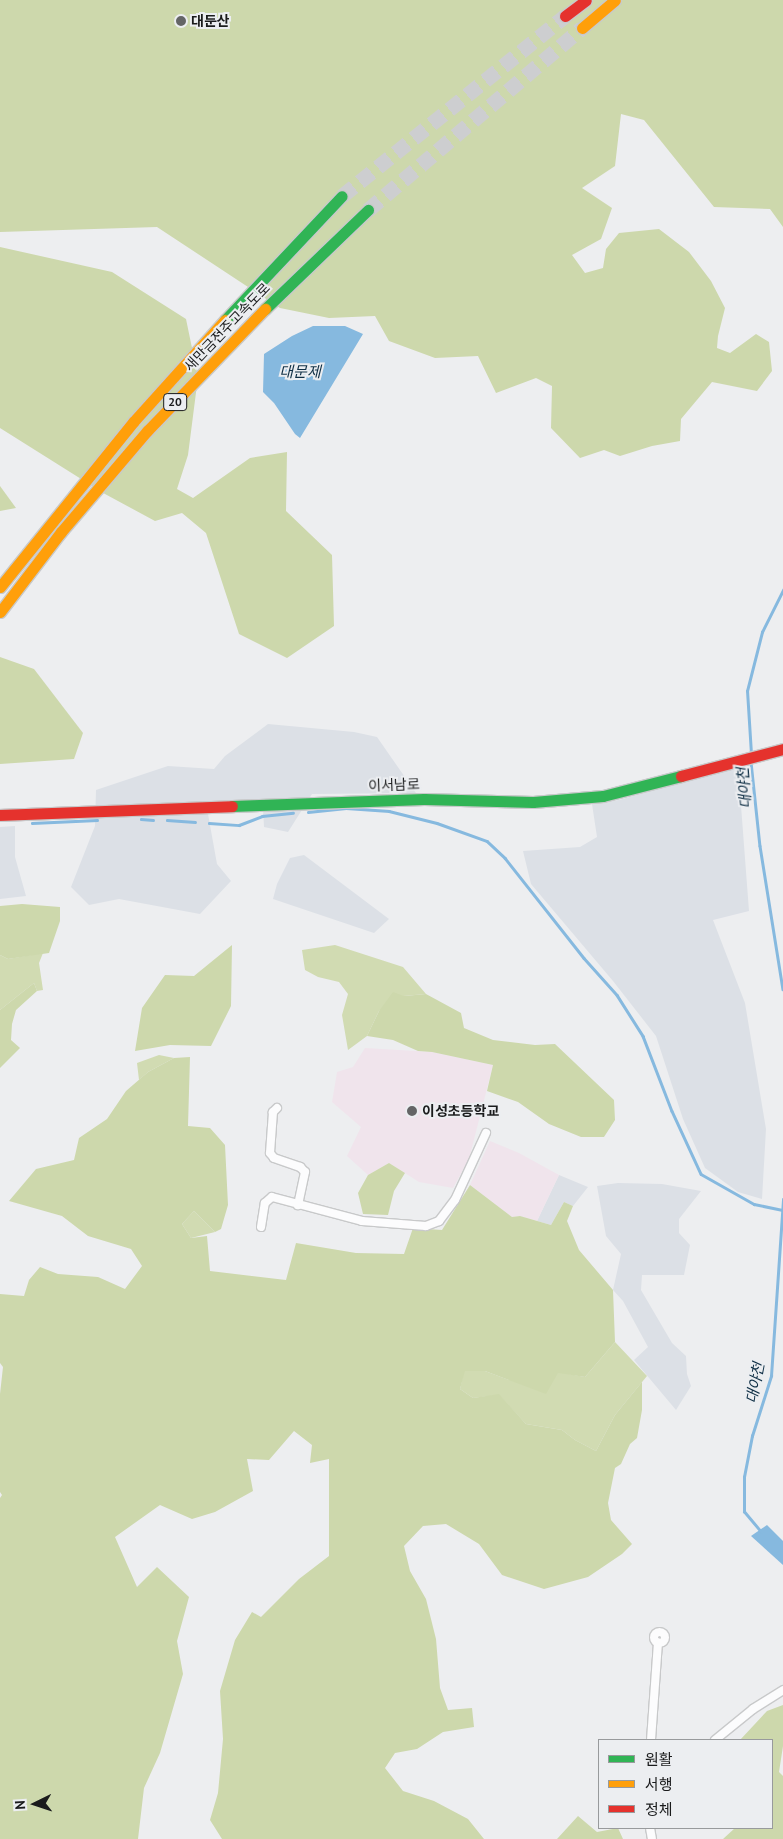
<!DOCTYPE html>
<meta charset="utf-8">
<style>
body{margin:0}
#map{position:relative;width:783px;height:1839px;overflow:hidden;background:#edeef0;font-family:"PT Sans","Noto Sans KR",sans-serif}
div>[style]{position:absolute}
.built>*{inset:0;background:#dce0e6}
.education>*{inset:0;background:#f0e4ec}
.green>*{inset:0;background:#d1dbb2}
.forest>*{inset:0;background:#cdd8ac}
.water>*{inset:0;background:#86b9df}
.stream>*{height:2.5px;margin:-1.25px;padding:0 1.25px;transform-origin:1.25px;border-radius:1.25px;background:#86b9df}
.highway-tunnel>*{height:15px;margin-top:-7.5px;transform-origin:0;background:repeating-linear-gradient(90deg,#cdced0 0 15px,transparent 0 23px)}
.roads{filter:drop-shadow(1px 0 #c8c9ca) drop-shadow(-1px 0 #c8c9ca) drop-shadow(0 1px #c8c9ca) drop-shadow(0 -1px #c8c9ca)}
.street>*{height:8px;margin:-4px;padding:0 4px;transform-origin:4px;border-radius:4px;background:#fcfcfd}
.street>.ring{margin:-4px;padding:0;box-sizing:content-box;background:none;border:8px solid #fcfcfd;border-radius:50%}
.fast>*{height:11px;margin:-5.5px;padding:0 5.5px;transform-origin:5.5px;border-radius:5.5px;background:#30b455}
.slow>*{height:11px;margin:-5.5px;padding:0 5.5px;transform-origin:5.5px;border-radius:5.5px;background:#ff9f0a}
.jam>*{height:11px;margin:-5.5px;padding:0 5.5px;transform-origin:5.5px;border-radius:5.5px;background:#e5322d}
.dots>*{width:14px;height:14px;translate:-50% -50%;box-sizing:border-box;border:2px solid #eceef1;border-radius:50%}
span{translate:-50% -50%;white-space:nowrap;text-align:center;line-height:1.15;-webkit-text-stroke:4px #eceef1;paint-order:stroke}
.shield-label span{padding:1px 4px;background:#eceef1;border:1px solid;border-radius:4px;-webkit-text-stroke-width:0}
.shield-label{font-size:12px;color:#1a1b1c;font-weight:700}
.poi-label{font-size:14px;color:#1a1b1c;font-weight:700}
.left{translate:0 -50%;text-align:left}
.street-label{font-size:14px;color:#1a1b1c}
.water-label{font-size:15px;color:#0f2f45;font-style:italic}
.legend{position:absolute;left:598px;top:1739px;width:175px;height:90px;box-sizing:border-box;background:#eceef1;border:1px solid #989a9c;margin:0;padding:6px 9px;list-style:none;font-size:15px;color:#1a1b1c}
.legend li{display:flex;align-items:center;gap:10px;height:25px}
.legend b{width:25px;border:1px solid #989a9c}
.north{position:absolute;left:10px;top:1779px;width:50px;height:50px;-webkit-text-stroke:4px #eceef1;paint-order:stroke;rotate:266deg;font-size:14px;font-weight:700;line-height:20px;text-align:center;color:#1a1b1c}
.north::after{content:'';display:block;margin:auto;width:18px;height:22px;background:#1a1b1c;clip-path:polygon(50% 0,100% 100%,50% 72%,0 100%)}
</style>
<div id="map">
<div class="built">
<div style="clip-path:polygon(268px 724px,354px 732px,377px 737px,416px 793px,312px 794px,288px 832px,264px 827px,263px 809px,208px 814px,217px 864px,231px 881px,200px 914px,119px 899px,89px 905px,71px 887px,95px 826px,96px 790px,168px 766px,214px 769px,225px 756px)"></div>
<div style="clip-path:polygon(738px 766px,749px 911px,713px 920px,745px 1003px,766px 1129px,762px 1199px,738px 1192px,705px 1168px,683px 1119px,656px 1036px,613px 981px,531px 884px,523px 851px,580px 847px,597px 837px,592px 804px,619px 800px)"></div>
<div style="clip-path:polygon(15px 826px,15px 857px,26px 896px,0 899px,0 827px)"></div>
<div style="clip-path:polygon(304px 855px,389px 919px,374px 933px,273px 899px,277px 884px,290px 858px)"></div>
<div style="clip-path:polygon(559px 1175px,588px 1187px,573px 1206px,564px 1202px,551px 1225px,537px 1221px)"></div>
<div style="clip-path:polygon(618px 1183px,662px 1184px,701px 1191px,679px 1219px,679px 1233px,690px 1245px,684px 1275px,642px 1275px,641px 1290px,672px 1343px,686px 1356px,687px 1374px,691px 1386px,676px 1410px,634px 1360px,648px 1347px,623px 1301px,613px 1290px,621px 1254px,606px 1236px,597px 1186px)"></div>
</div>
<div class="education">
<div style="clip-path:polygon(365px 1048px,432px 1052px,493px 1065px,469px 1159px,453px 1188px,419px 1182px,389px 1163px,368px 1175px,347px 1156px,361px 1127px,332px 1102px,337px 1072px,353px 1067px)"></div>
<div style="clip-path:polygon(490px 1141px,519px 1153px,559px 1175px,537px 1221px,520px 1216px,512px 1217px,470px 1185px)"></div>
</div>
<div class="green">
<div style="clip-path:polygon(335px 945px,403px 967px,426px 994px,404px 996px,379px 1011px,367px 1036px,348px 1050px,342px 1015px,348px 994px,339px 982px,318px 977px,305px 970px,302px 950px)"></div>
<div style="clip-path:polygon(43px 953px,39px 963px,43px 990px,37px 991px,34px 983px,0 1010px,0 955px,8px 959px)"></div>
<div style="clip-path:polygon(159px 1055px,174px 1058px,148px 1072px,139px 1080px,137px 1063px)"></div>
<div style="clip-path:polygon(194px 1211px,215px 1232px,191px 1238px,182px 1224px)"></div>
<div style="clip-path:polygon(615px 1342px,647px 1376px,615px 1415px,596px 1451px,575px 1440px,562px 1430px,526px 1424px,499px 1395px,473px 1398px,460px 1389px,464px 1371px,485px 1371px,509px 1380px,558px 1372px,585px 1377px)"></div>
</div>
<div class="forest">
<div style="clip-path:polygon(0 0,783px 0,783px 227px,770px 209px,714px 207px,644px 120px,621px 114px,615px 166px,582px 188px,612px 208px,601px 239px,572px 255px,585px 273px,603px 268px,606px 249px,619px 233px,659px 229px,689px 252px,711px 281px,725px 308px,718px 336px,717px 348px,730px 353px,756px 334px,769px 342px,772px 371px,757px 391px,712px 382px,681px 419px,680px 441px,652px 446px,620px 456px,604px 450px,580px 458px,551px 428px,552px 386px,536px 378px,496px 393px,478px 356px,435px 358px,389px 341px,375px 316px,329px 318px,280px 308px,157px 227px,0 232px)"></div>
<div style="clip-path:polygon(0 247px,112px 272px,186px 319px,198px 377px,188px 455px,177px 489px,193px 498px,250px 458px,287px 452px,286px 511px,332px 555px,334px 626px,287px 658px,239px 634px,206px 533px,182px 513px,155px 521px,105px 494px,0 428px)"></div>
<div style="clip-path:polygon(0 486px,16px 508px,0 511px)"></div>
<div style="clip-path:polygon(0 657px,34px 669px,83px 733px,74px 759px,0 764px)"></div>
<div style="clip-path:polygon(22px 904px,60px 907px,60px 921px,49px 953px,8px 959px,0 955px,0 906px)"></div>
<div style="clip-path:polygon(232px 945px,231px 1006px,211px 1046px,170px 1045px,135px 1051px,142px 1008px,165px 975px,194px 976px)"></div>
<div style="clip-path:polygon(34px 983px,37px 991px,16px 1010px,12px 1024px,11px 1040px,20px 1048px,0 1068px,0 1010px)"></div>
<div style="clip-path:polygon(393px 992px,404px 996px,426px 994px,461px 1013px,464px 1028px,493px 1040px,535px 1045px,555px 1044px,614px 1100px,615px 1120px,604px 1137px,581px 1137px,549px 1124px,518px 1102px,487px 1091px,493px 1065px,432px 1052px,418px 1051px,393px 1040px,367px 1036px,379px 1011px)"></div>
<div style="clip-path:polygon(190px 1057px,188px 1126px,210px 1128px,225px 1145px,228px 1205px,221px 1229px,215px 1232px,194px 1211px,182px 1224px,191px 1238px,207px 1236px,210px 1271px,286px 1280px,296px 1243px,356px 1253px,404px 1254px,413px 1228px,442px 1230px,470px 1185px,512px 1217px,520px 1216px,551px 1225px,564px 1202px,573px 1206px,567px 1221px,579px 1250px,613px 1290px,615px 1342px,585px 1377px,558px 1373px,546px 1394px,485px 1371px,465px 1371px,460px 1389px,473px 1398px,499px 1394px,526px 1424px,562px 1430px,575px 1440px,596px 1451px,615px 1415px,642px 1382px,642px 1410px,637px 1438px,630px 1444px,621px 1464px,615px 1468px,608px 1503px,611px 1520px,632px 1544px,622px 1554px,588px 1577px,544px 1589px,502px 1575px,479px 1544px,446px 1524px,423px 1526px,404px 1546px,410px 1571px,426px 1599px,436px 1639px,440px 1688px,448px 1710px,472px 1708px,474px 1727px,443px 1732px,417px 1749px,395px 1753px,385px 1768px,403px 1791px,434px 1801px,468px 1819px,484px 1839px,222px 1839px,210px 1820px,218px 1793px,223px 1739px,220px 1691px,235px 1640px,252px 1612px,261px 1617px,299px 1579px,329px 1556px,329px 1459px,310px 1463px,312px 1445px,294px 1431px,269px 1460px,247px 1459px,253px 1491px,215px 1512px,192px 1519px,160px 1505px,115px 1537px,137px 1587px,157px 1567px,189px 1597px,177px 1641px,183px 1674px,160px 1753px,144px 1788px,138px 1839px,0 1839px,0 1498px,2px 1495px,0 1492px,0 1394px,3px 1367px,0 1363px,0 1294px,24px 1296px,29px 1280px,40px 1267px,58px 1274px,98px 1277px,125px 1289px,142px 1266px,131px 1249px,88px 1236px,62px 1216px,9px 1201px,36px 1169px,74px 1160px,79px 1138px,107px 1119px,126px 1091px,148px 1072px,174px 1058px)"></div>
<div style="clip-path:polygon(389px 1163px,405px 1173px,394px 1191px,388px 1215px,363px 1214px,358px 1193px,368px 1175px)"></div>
<div style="clip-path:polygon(783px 1705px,783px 1746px,779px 1772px,783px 1776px,783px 1839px,723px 1839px,735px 1828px,772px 1828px,772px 1740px,740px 1740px,767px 1711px)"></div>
<div style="clip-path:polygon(578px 1816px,597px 1832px,618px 1828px,623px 1839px,557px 1839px)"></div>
</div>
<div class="water">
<div style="clip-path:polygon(313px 326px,345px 326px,363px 334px,300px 438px,295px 434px,274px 403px,263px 392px,264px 354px,292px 336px)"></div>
<div style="clip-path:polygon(767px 1525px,783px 1541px,783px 1565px,751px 1536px)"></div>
</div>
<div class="stream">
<div style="left:751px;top:754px;width:63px;rotate:-93.6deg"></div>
<div style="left:747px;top:691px;width:61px;rotate:-75.7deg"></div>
<div style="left:762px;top:632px;width:47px;rotate:-63.4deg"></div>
<div style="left:751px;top:762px;width:84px;rotate:83.9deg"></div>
<div style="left:760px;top:846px;width:145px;rotate:80.9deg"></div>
<div style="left:308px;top:812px;width:38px;rotate:-6deg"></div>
<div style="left:346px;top:808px;width:43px;rotate:4deg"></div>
<div style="left:389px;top:811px;width:49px;rotate:14deg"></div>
<div style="left:437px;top:823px;width:53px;rotate:19.8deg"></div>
<div style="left:487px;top:841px;width:25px;rotate:43deg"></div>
<div style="left:505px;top:858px;width:127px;rotate:51.7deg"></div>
<div style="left:584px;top:958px;width:50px;rotate:48.3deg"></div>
<div style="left:617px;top:995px;width:49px;rotate:57.6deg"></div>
<div style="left:643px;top:1036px;width:80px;rotate:68.9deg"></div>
<div style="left:672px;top:1111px;width:69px;rotate:65.3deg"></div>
<div style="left:701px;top:1174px;width:61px;rotate:29.5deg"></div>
<div style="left:754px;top:1204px;width:29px;rotate:12deg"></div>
<div style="left:141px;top:819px;width:12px;rotate:5deg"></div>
<div style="left:167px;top:820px;width:28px;rotate:4deg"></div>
<div style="left:32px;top:823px;width:65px;rotate:-2.6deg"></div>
<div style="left:209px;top:823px;width:30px;rotate:4deg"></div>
<div style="left:239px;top:825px;width:25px;rotate:-21deg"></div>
<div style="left:262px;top:816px;width:31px;rotate:-6deg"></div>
<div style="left:761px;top:1532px;width:26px;rotate:-130deg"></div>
<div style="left:744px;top:1512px;width:35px;rotate:-90deg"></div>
<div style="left:744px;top:1477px;width:42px;rotate:-79deg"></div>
<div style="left:752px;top:1436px;width:63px;rotate:-72.4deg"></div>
<div style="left:771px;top:1376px;width:177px;rotate:-86.1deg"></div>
</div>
<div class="highway-tunnel">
<div style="left:342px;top:196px;width:287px;rotate:-38.9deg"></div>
<div style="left:368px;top:210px;width:281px;rotate:-40.4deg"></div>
</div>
<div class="roads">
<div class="street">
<div style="left:277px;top:1108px;width:6px;rotate:135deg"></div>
<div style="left:273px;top:1112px;width:41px;rotate:94.2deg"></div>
<div style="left:270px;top:1153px;width:6px;rotate:51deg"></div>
<div style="left:274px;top:1158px;width:28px;rotate:19deg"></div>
<div style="left:300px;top:1167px;width:7px;rotate:45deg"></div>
<div style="left:305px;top:1172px;width:34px;rotate:102deg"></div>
<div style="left:261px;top:1227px;width:24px;rotate:-81deg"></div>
<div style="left:265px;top:1203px;width:9px;rotate:-41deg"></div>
<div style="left:272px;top:1197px;width:93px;rotate:14.9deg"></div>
<div style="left:362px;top:1221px;width:64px;rotate:4.5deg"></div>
<div style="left:426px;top:1226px;width:14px;rotate:-21deg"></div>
<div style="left:439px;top:1221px;width:26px;rotate:-53deg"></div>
<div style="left:455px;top:1200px;width:74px;rotate:-65.2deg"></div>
<div class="ring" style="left:653.5px;top:1631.5px;width:3px;height:3px"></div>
<div style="left:651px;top:1740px;width:98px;rotate:-85.9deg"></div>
<div style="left:715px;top:1740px;width:49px;rotate:-39.2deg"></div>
<div style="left:753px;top:1709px;width:36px;rotate:-32deg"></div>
<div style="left:650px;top:1828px;width:11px;rotate:80deg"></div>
</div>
<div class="fast">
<div style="left:265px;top:309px;width:143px;rotate:-43.9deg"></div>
<div style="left:225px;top:320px;width:170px;rotate:-46.7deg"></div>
<div style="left:232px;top:806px;width:192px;rotate:-2.1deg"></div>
<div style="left:424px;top:799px;width:109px;rotate:1.6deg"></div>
<div style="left:533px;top:802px;width:70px;rotate:-4.9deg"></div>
<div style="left:603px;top:796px;width:81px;rotate:-14.4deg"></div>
</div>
<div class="slow">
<div style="left:582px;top:28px;width:43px;rotate:-40.3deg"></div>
<div style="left:0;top:587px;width:213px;rotate:-51.1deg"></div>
<div style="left:134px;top:421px;width:136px;rotate:-48deg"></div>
<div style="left:0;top:612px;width:101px;rotate:-52.7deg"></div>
<div style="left:61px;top:532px;width:133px;rotate:-49.6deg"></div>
<div style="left:147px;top:431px;width:170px;rotate:-46deg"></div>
</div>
<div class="jam">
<div style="left:565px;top:16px;width:26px;rotate:-37deg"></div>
<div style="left:681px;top:776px;width:106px;rotate:-14.8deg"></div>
<div style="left:0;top:815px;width:232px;rotate:-2.2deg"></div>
</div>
</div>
<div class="dots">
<div style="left:181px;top:21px;background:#646566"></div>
<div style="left:412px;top:1111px;background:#646566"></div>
</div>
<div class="shield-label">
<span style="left:175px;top:402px">20</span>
</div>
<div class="poi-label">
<span class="left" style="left:191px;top:21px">대둔산</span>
<span class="left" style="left:422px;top:1111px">이성초등학교</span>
</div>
<div class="street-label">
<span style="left:227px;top:327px;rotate:-46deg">새만금전주고속도로</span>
<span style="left:394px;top:785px;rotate:-2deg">이서남로</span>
</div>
<div class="water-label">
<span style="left:300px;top:372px">대문제</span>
<span style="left:744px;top:788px;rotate:-95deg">대야천</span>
<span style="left:755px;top:1383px;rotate:-79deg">대야천</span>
</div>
<ul class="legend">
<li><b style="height:6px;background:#30b455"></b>원활</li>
<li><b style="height:6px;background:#ff9f0a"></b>서행</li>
<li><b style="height:6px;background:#e5322d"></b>정체</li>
</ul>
<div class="north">N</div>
</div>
